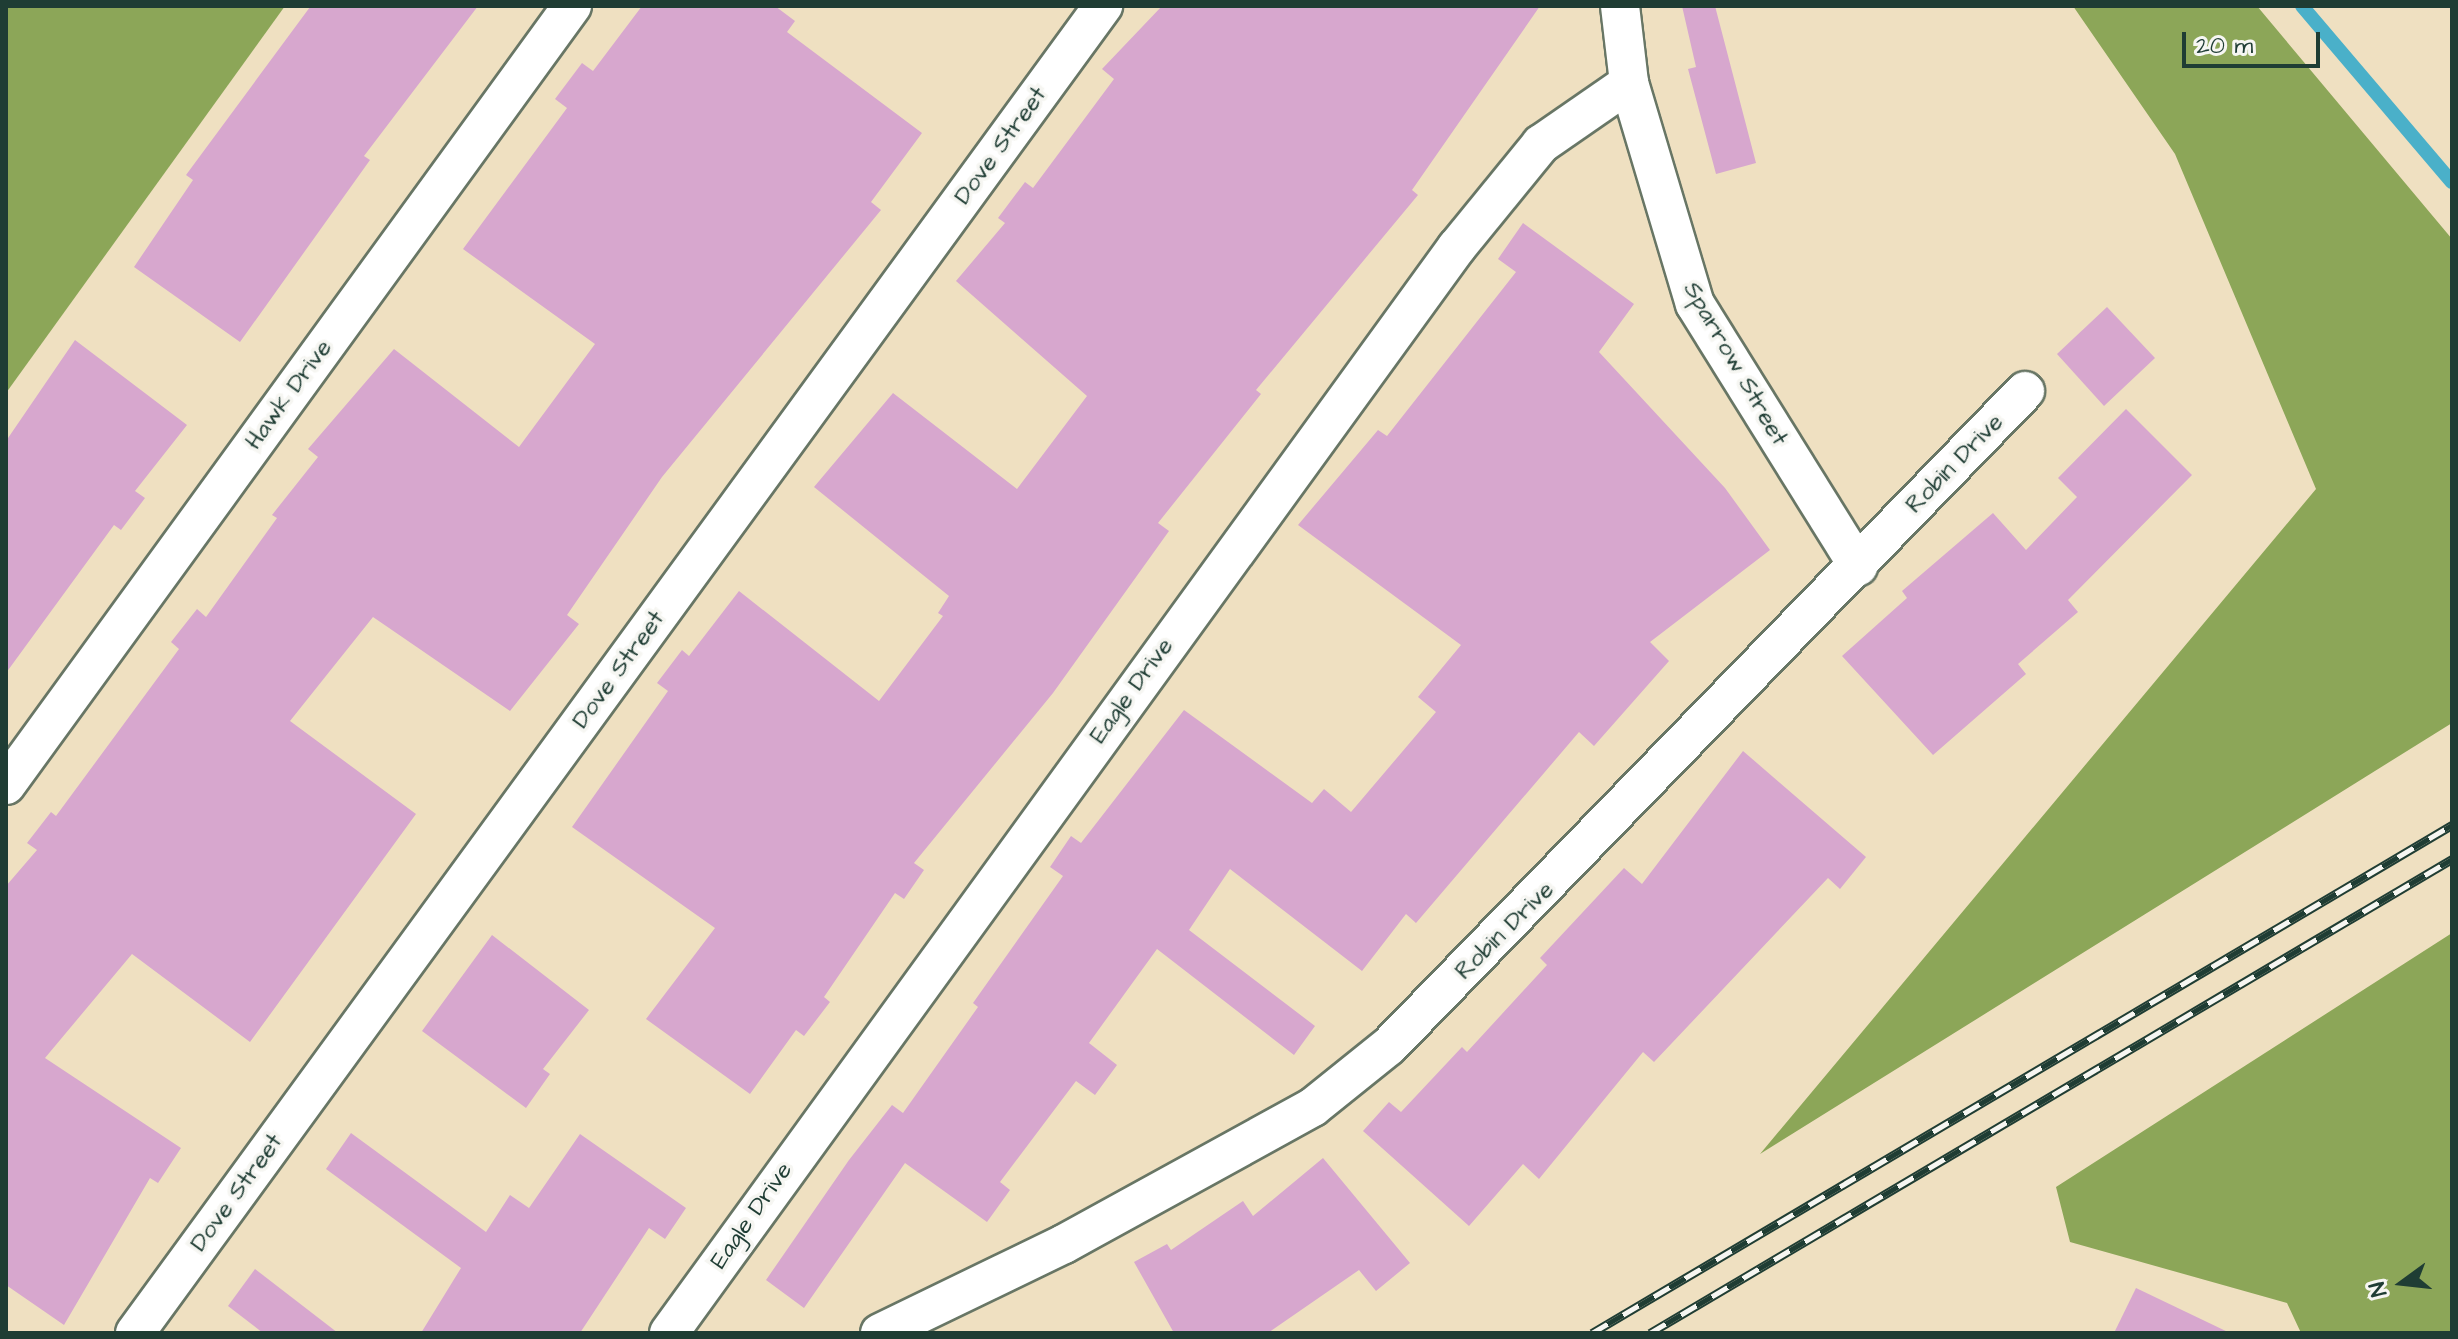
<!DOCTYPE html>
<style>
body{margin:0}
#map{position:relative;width:2458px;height:1339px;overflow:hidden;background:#efe0c1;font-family:"Architects Daughter",sans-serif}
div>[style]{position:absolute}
.forest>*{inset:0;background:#8ca658}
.stream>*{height:14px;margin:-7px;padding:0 7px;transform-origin:7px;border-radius:7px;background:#4ab0c9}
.building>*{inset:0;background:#d7a7ce}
.roads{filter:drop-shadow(2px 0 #687665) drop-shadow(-2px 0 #687665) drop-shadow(0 2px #687665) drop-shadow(0 -2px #687665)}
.street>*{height:38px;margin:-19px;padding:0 19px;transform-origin:19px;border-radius:19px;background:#fff}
.rail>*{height:9px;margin-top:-4.5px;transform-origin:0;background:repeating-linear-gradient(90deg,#f6f6f2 0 18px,#1f3d34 0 36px);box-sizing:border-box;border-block:2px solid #1f3d34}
span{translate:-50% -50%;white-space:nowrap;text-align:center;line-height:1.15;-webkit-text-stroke:7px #f6f6f2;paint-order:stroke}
.street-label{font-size:24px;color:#1f3d34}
.frame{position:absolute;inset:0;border:8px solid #1f3d34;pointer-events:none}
.north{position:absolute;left:2362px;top:1243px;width:80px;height:80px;-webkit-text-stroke:6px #f6f6f2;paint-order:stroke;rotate:255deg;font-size:22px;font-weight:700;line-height:32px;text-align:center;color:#1f3d34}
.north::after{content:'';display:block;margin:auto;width:28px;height:36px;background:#1f3d34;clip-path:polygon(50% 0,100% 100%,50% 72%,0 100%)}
.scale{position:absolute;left:2182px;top:32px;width:138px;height:36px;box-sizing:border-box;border:4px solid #1f3d34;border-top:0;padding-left:10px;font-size:24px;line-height:28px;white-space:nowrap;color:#1f3d34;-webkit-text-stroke:6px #f6f6f2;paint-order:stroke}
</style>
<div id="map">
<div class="forest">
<div style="clip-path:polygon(6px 6px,285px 6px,6px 393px)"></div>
<div style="clip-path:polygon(2073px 6px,2257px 6px,2452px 239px,2452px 723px,1760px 1154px,2316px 489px,2175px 154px)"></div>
<div style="clip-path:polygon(2452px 933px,2452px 1333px,2301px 1333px,2287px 1303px,2070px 1242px,2056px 1187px)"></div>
</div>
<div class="stream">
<div style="left:2302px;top:6px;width:231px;rotate:49.6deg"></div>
</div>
<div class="building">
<div style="clip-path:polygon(478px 6px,364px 156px,370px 160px,240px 342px,134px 267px,193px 180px,186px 175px,310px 7px)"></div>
<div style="clip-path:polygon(642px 6px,775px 6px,795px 21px,787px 32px,922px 133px,871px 202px,881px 210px,662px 477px,567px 615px,579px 624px,510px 711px,373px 617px,290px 721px,416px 814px,250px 1042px,132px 954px,45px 1058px,181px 1148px,158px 1183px,150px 1178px,64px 1325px,6px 1285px,6px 886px,37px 850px,27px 843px,51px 812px,56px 816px,179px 649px,171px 642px,197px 609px,206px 617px,277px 518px,272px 515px,318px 457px,308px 449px,394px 349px,519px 447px,595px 344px,463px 249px,567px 108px,555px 99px,582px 63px,593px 71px)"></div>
<div style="clip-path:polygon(1162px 6px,1540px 6px,1412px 190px,1418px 195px,1256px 390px,1261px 394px,1158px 523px,1169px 531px,1053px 693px,914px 863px,924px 870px,904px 899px,895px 893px,824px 997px,830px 1002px,804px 1036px,796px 1030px,750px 1094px,646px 1019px,715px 928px,572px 827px,668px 691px,657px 683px,682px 650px,689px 656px,739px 591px,879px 701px,943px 616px,938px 613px,949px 596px,814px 487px,893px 393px,1017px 489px,1087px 396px,956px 281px,1005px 223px,998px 218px,1025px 182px,1033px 188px,1114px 79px,1102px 69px)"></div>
<div style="clip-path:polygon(1682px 6px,1715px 6px,1756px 163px,1716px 174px,1688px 69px,1696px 67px)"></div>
<div style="clip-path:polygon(1523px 223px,1634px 304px,1599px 352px,1725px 488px,1770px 550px,1650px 642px,1669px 661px,1594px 746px,1579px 732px,1416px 923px,1406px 914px,1362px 971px,1230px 869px,1189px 930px,1315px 1026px,1294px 1055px,1157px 949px,1089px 1043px,1117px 1065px,1095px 1095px,1076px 1081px,1000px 1182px,1010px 1190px,987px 1222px,905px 1163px,804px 1308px,766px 1280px,849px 1160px,892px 1105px,903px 1113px,978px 1007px,973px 1003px,1063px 876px,1050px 867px,1071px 836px,1081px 843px,1184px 710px,1312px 803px,1324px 789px,1351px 812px,1436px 712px,1418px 697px,1461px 645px,1298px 525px,1378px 430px,1387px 436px,1516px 272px,1498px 259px)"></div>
<div style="clip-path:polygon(2107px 307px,2155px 358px,2104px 406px,2057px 354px)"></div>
<div style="clip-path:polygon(75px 340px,187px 425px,135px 491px,145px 498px,121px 530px,114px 525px,6px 673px,6px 441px)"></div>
<div style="clip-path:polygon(2126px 409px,2192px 475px,2068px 600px,2078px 612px,2018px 664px,2026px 674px,1933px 755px,1842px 656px,1907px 598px,1902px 591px,1993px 513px,2026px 550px,2077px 497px,2058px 478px)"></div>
<div style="clip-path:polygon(1743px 751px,1866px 857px,1840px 889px,1828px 878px,1654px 1062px,1643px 1052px,1539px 1179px,1523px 1164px,1469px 1226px,1363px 1131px,1389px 1102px,1401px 1112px,1462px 1047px,1467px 1052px,1547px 965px,1540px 958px,1624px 868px,1642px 884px)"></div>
<div style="clip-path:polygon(492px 935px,589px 1010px,543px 1069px,550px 1074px,526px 1108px,422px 1031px)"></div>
<div style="clip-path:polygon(351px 1133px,486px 1232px,510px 1195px,529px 1208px,580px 1134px,686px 1208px,665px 1239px,649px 1228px,580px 1333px,421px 1333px,461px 1268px,326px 1169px)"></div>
<div style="clip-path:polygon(1323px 1158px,1410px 1263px,1376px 1291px,1359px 1270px,1268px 1333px,1174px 1333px,1134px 1262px,1167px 1244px,1171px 1250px,1243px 1201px,1253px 1216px)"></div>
<div style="clip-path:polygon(255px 1269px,338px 1333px,263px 1333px,228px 1306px)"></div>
<div style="clip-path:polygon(2136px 1288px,2230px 1333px,2114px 1333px)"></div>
</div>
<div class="roads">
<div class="street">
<div style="left:1620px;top:6px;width:78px;rotate:83.3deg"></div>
<div style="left:1629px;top:83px;width:231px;rotate:73.4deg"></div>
<div style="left:1695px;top:304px;width:309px;rotate:58.1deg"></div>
<div style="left:6px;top:785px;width:963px;rotate:-54deg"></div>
<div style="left:135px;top:1333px;width:1643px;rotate:-53.89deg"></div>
<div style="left:669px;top:1333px;width:1342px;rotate:-54.04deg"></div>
<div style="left:1457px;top:247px;width:133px;rotate:-50.8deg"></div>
<div style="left:1541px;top:144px;width:107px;rotate:-34.7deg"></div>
<div style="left:880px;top:1333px;width:204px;rotate:-25.8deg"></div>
<div style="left:1064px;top:1244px;width:284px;rotate:-28.8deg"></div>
<div style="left:1313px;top:1107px;width:97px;rotate:-38.8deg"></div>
<div style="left:1389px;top:1046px;width:913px;rotate:-45.84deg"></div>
</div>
</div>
<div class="rail">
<div style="left:1592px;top:1333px;width:999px;rotate:-30.57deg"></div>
<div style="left:1650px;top:1333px;width:932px;rotate:-30.58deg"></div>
</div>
<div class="street-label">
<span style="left:1001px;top:146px;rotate:-54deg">Dove Street</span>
<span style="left:1735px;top:364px;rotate:60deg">Sparrow Street</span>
<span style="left:289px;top:395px;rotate:-54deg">Hawk Drive</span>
<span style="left:1955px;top:464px;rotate:-46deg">Robin Drive</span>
<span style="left:619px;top:670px;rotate:-54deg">Dove Street</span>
<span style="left:1132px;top:691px;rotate:-54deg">Eagle Drive</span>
<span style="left:1505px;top:931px;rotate:-45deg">Robin Drive</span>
<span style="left:237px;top:1193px;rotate:-54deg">Dove Street</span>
<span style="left:752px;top:1216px;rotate:-55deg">Eagle Drive</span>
</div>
<div class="frame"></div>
<div class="north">N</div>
<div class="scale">20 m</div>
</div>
